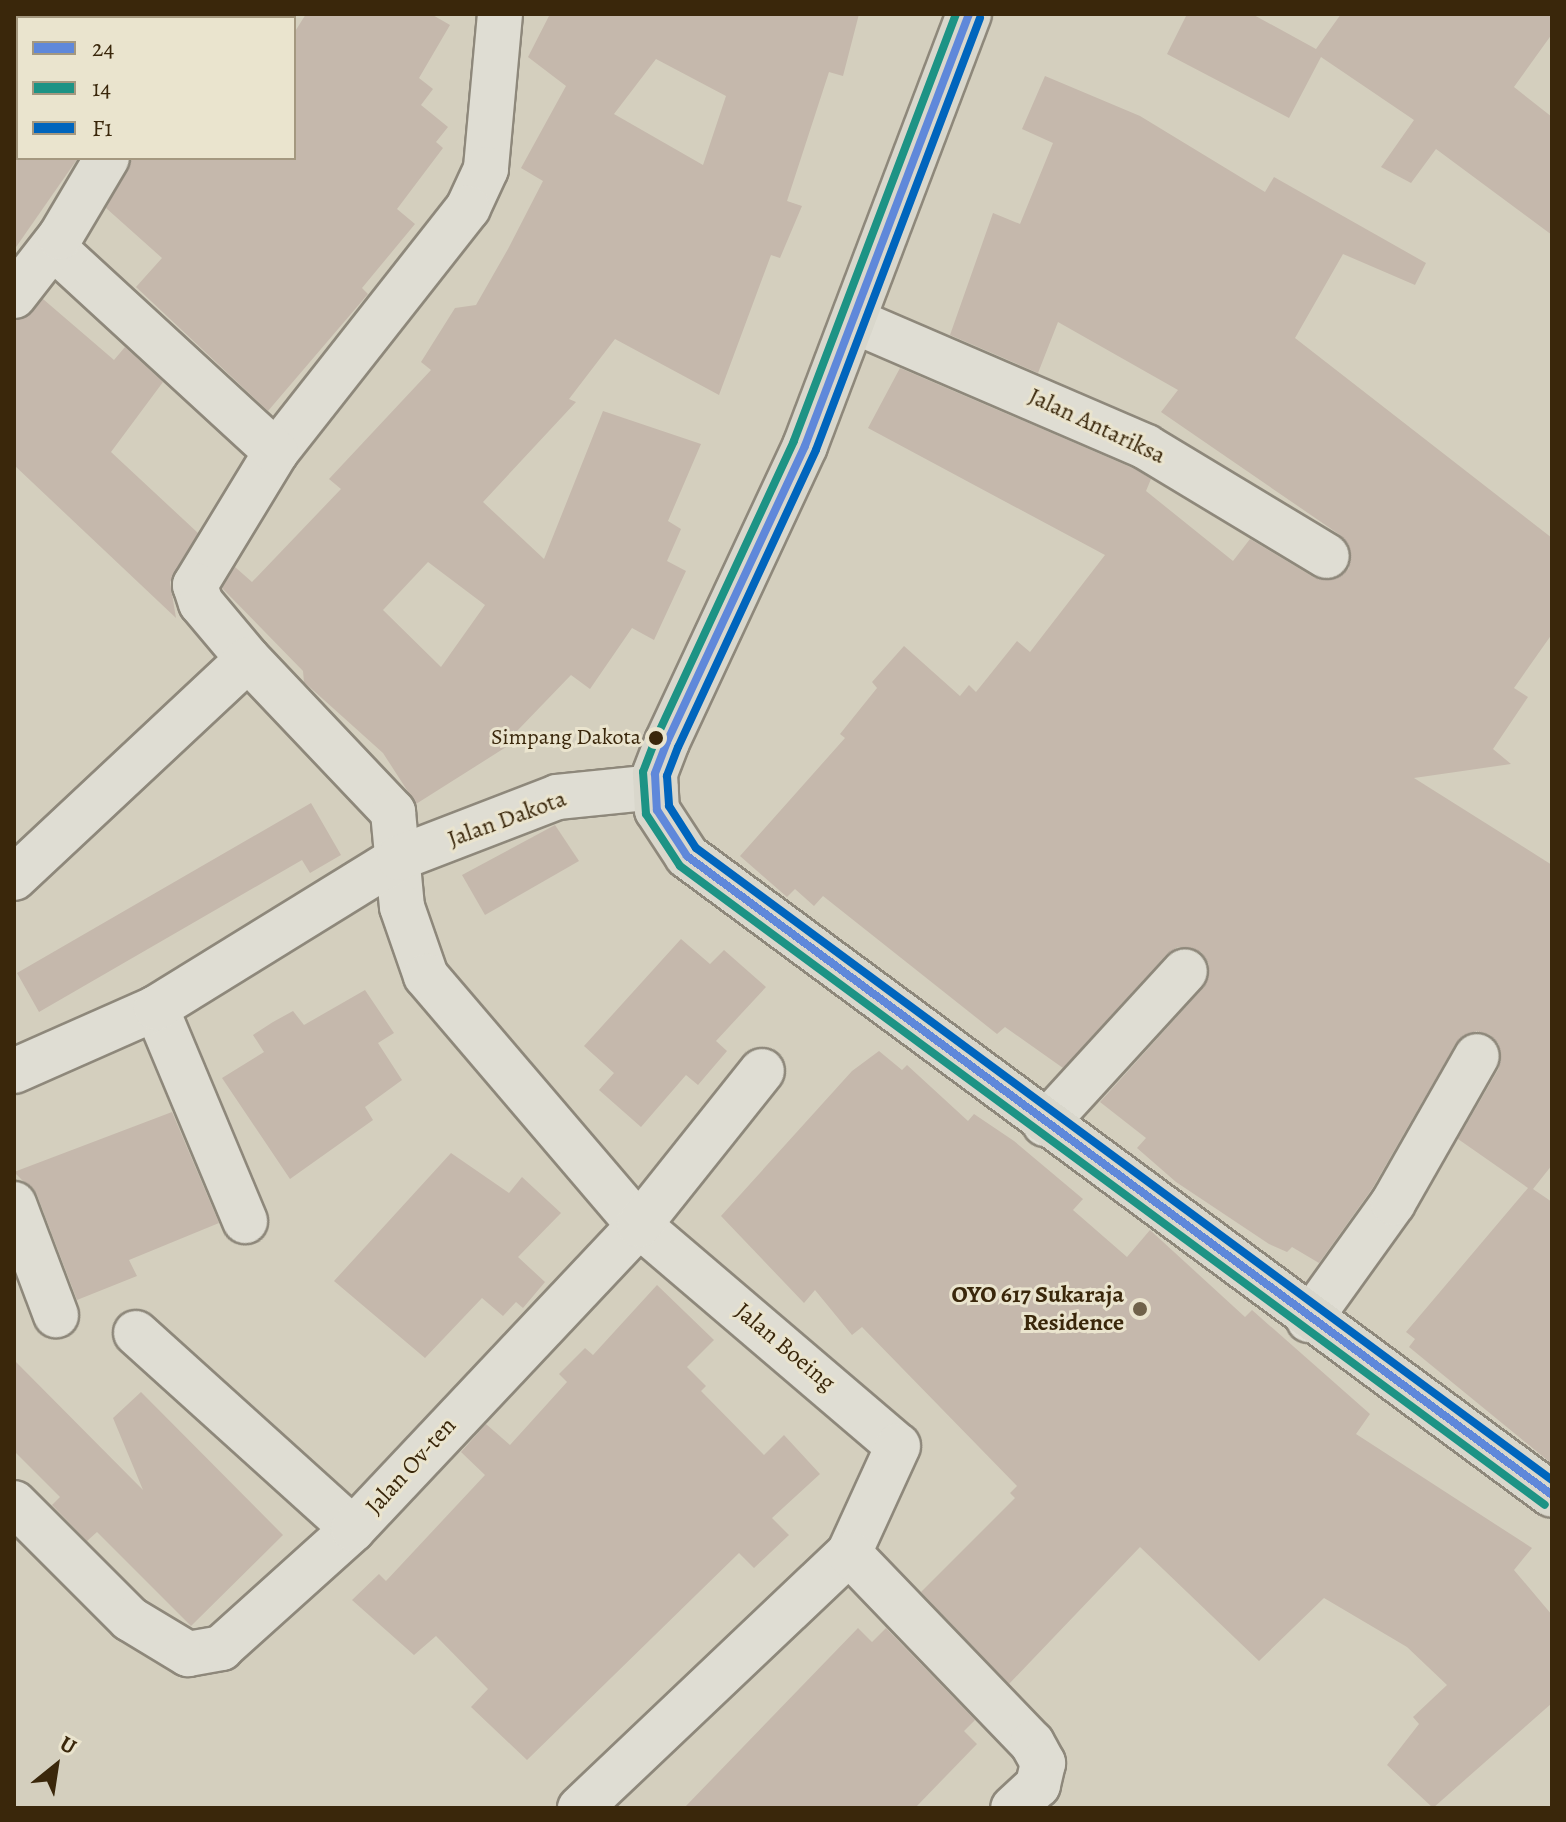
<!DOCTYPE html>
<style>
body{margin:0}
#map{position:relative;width:1566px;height:1822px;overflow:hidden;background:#d4cfbe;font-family:Alegreya,serif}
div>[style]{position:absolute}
.building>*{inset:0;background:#c5b8ac}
.roads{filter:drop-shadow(2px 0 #8e887b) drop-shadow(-2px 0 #8e887b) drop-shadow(0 2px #8e887b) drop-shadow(0 -2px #8e887b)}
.minor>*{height:44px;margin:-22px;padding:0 22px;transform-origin:22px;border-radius:22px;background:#dfddd3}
.major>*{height:44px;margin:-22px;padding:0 22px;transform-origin:22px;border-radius:22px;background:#d9d7cc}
.bus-1>*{height:8px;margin:-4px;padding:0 4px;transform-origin:4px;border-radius:4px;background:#5f88da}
.bus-2>*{height:8px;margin:-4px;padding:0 4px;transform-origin:4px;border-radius:4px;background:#1d9385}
.bus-3>*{height:8px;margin:-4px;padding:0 4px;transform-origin:4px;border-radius:4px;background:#0065bd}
.dots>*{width:22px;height:22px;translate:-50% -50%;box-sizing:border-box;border:4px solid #eae4ce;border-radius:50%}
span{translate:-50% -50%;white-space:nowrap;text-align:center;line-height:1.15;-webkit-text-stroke:6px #eae4ce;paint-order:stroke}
.bus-label{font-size:22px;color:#3a270b}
.right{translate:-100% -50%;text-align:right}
.street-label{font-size:24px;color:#3a270b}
.poi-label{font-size:24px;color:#3a270b;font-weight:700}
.frame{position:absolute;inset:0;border:16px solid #3a270b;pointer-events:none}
.legend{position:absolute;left:16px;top:16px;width:280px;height:144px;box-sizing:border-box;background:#eae4ce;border:2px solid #a49880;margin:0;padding:10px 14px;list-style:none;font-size:24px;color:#3a270b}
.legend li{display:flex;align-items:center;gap:16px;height:40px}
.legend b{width:40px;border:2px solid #a49880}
.north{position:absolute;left:16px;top:1726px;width:80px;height:80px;-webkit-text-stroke:6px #eae4ce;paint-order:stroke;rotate:30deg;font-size:22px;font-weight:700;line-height:32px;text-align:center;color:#3a270b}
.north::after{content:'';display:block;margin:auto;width:28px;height:36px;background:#3a270b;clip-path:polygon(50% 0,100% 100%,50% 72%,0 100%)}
</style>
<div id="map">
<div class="building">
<div style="clip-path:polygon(306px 14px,431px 14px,450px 25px,419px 78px,433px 89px,421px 105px,448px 127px,436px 142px,443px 148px,397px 209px,415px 224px,362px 288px,368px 294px,268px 411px,136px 287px,162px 258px,106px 208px,132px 158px,294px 158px,294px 33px)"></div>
<div style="clip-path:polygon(evenodd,550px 14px,859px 14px,843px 76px,829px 72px,787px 201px,802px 206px,780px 258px,771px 255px,719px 395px,615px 339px,569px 399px,576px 402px,483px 502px,544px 559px,603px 411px,701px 444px,668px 521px,681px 529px,667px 561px,686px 571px,654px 640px,632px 628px,590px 689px,571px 675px,517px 731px,522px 737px,416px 804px,383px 753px,304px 682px,303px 671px,222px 588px,235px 567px,252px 582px,341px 489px,329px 479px,431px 370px,421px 362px,455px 308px,476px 305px,508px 249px,543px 181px,521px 168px,566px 86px,528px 57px,550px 14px,656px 59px,726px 96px,703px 165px,614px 114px,656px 59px,550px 14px,428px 562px,485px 605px,441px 667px,383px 610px,428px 562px)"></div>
<div style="clip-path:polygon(1187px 14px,1252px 14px,1316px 49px,1341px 14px,1552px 14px,1552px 34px,1514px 87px,1552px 117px,1552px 235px,1436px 149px,1411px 183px,1381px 167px,1414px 120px,1321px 57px,1289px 118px,1167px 54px)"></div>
<div style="clip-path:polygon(1045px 76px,1140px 116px,1265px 192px,1274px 177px,1426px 263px,1415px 285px,1343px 254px,1295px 338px,1552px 538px,1552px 634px,1514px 688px,1528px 697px,1493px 749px,1511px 764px,1414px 778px,1552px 865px,1552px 1165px,1533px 1189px,1552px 1202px,1552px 1464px,1409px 1347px,1415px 1339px,1406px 1332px,1528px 1188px,1458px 1139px,1499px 1068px,1499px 1044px,1490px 1035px,1476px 1031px,1456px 1043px,1372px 1189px,1319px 1263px,1292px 1247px,1287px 1252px,1269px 1244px,1176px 1182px,1137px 1148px,1146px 1138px,1100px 1102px,1204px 987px,1209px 964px,1201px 952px,1178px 947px,1167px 954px,1063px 1068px,1005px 1027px,997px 1034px,823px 896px,814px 906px,795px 889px,787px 897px,740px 856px,845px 738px,840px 734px,877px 688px,872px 682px,904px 646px,960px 696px,969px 685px,976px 692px,1017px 641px,1030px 652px,1105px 555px,868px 428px,900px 368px,1135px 469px,1151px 479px,1146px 491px,1233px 561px,1250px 539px,1315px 578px,1338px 578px,1349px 568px,1349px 545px,1340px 535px,1161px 412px,1178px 390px,1058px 322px,1038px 373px,950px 335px,993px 213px,1020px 224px,1053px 143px,1022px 129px)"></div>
<div style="clip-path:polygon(14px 158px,78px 158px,14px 250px)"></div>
<div style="clip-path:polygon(43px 299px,114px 360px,125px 347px,163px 382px,111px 452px,198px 533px,170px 582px,176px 618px,14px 465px,14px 320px)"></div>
<div style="clip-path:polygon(311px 803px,341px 855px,310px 873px,302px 860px,39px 1012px,17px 973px)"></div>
<div style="clip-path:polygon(555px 825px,579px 861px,485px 915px,462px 875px)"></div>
<div style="clip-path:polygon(681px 939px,710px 964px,724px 950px,766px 987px,716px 1041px,727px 1051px,698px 1085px,686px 1075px,641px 1127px,599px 1090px,614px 1073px,584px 1046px)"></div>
<div style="clip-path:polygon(365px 990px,394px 1033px,378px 1043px,402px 1080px,365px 1107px,373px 1120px,290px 1179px,222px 1078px,264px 1052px,253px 1035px,273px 1022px,293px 1011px,304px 1025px)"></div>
<div style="clip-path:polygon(879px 1051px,902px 1070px,907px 1065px,968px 1121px,974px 1114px,1014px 1141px,1083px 1199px,1073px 1210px,1127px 1257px,1150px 1230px,1245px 1317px,1252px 1310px,1370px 1414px,1356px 1434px,1532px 1548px,1514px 1570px,1552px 1615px,1552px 1703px,1433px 1808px,1387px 1765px,1419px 1724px,1413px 1717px,1447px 1685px,1407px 1647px,1324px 1598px,1259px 1661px,1140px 1547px,1009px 1684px,921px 1592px,1015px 1498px,1010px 1493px,1017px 1486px,862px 1327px,852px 1335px,815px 1290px,804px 1303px,721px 1216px,852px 1071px)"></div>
<div style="clip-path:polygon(172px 1112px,219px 1223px,129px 1260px,137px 1276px,77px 1300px,37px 1195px,14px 1172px)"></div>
<div style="clip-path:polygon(451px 1153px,509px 1193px,522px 1177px,561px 1213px,518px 1257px,545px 1282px,523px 1308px,516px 1302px,503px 1316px,482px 1298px,425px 1358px,334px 1281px)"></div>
<div style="clip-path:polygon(657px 1285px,714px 1340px,687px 1367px,706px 1386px,701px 1391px,764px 1455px,784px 1435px,820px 1474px,772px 1518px,789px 1535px,754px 1568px,739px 1553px,527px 1760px,471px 1707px,488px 1689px,436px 1636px,414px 1655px,352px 1600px,379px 1574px,386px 1581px,485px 1475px,461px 1452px,486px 1424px,510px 1445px,567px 1382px,559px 1374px,585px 1348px,593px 1355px)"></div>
<div style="clip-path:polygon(14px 1360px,143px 1490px,113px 1418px,141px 1392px,283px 1535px,191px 1626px,97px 1532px,87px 1541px,52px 1505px,60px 1497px,14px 1451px)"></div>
<div style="clip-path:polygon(858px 1628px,872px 1642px,886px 1628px,975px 1720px,964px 1731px,977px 1744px,915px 1808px,684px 1808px)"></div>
</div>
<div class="roads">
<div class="minor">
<div style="left:500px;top:14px;width:156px;rotate:95.2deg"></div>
<div style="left:486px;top:169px;width:43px;rotate:114.8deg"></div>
<div style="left:468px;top:208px;width:310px;rotate:128.2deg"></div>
<div style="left:276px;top:452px;width:156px;rotate:121.3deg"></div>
<div style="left:195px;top:585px;width:19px;rotate:72deg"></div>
<div style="left:201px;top:603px;width:73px;rotate:50deg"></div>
<div style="left:248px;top:659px;width:211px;rotate:46.5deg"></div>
<div style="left:393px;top:812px;width:95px;rotate:84.6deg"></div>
<div style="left:402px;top:907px;width:73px;rotate:70.8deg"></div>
<div style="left:426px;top:976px;width:328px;rotate:49.5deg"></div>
<div style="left:639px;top:1225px;width:340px;rotate:40.5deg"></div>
<div style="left:898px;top:1446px;width:118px;rotate:114.6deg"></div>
<div style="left:849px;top:1553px;width:371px;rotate:136.5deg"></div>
<div style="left:238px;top:18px;width:5px;rotate:-53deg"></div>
<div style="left:14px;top:53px;width:6px;rotate:45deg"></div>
<div style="left:53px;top:247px;width:303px;rotate:42.6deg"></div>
<div style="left:14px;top:296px;width:75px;rotate:-52.1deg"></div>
<div style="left:60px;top:237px;width:92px;rotate:-59.3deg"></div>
<div style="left:854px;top:321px;width:318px;rotate:23.3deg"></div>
<div style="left:1146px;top:447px;width:211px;rotate:31.1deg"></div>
<div style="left:14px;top:878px;width:320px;rotate:-43.1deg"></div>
<div style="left:156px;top:1008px;width:231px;rotate:67.3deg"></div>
<div style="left:14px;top:1071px;width:155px;rotate:-23.9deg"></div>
<div style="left:156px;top:1008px;width:286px;rotate:-31.7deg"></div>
<div style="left:399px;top:858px;width:169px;rotate:-21.1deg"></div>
<div style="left:557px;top:797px;width:99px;rotate:-5.8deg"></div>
<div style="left:1045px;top:1124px;width:207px;rotate:-47.5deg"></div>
<div style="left:14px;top:1204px;width:119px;rotate:69.3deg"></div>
<div style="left:1309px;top:1320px;width:144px;rotate:-54.3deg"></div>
<div style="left:1393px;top:1203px;width:169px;rotate:-60.3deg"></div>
<div style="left:136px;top:1333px;width:292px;rotate:42.1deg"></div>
<div style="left:14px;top:1503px;width:164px;rotate:45deg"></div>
<div style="left:130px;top:1619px;width:68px;rotate:31.1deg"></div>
<div style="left:188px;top:1654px;width:34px;rotate:-10deg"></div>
<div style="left:221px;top:1648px;width:178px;rotate:-42deg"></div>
<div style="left:353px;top:1529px;width:417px;rotate:-46.7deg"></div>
<div style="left:639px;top:1225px;width:197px;rotate:-51.4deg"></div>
<div style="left:849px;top:1553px;width:264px;rotate:46.1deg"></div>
<div style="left:1032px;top:1743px;width:23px;rotate:61deg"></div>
<div style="left:1043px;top:1763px;width:23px;rotate:103deg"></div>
<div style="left:1038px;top:1785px;width:34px;rotate:137deg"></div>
</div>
<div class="major">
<div style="left:969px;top:14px;width:462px;rotate:110.8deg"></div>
<div style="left:805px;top:446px;width:327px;rotate:115deg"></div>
<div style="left:667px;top:742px;width:34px;rotate:111deg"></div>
<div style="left:655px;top:774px;width:36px;rotate:87deg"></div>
<div style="left:657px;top:810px;width:55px;rotate:56.9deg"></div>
<div style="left:687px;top:856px;width:1075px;rotate:36.45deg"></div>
</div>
</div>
<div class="bus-1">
<div style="left:969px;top:14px;width:462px;rotate:110.8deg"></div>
<div style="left:805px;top:446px;width:327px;rotate:115deg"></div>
<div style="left:667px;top:742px;width:34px;rotate:111deg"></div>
<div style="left:655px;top:774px;width:36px;rotate:87deg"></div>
<div style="left:657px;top:810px;width:55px;rotate:56.9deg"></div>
<div style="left:687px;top:856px;width:1075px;rotate:36.45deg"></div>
</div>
<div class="bus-2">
<div style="left:956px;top:14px;width:457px;rotate:110.8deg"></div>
<div style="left:794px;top:441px;width:327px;rotate:114.9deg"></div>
<div style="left:656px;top:738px;width:36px;rotate:111deg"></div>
<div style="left:643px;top:772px;width:42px;rotate:85.9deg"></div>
<div style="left:646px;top:814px;width:62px;rotate:56.8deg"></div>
<div style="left:680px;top:866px;width:1075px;rotate:36.45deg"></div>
</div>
<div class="bus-3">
<div style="left:980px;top:18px;width:462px;rotate:110.8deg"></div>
<div style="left:816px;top:450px;width:327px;rotate:114.9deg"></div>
<div style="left:678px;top:747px;width:31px;rotate:111deg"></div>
<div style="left:667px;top:776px;width:30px;rotate:86deg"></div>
<div style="left:669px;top:806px;width:50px;rotate:57.3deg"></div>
<div style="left:696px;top:848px;width:1064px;rotate:36.44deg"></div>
</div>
<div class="dots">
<div style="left:656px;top:738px;background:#3a270b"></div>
<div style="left:1140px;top:1309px;background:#70624a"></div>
</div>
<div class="bus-label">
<span class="right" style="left:641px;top:738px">Simpang Dakota</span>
</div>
<div class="street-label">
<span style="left:1097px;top:426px;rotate:25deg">Jalan Antariksa</span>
<span style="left:507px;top:819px;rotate:-20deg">Jalan Dakota</span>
<span style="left:785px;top:1347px;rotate:40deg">Jalan Boeing</span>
<span style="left:411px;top:1466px;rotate:-48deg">Jalan Ov-ten</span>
</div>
<div class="poi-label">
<span class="right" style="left:1124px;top:1309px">OYO 617 Sukaraja<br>Residence</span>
</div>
<div class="frame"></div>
<ul class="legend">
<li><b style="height:10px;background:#5f88da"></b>24</li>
<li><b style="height:10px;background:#1d9385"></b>14</li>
<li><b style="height:10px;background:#0065bd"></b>F1</li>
</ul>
<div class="north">U</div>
</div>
